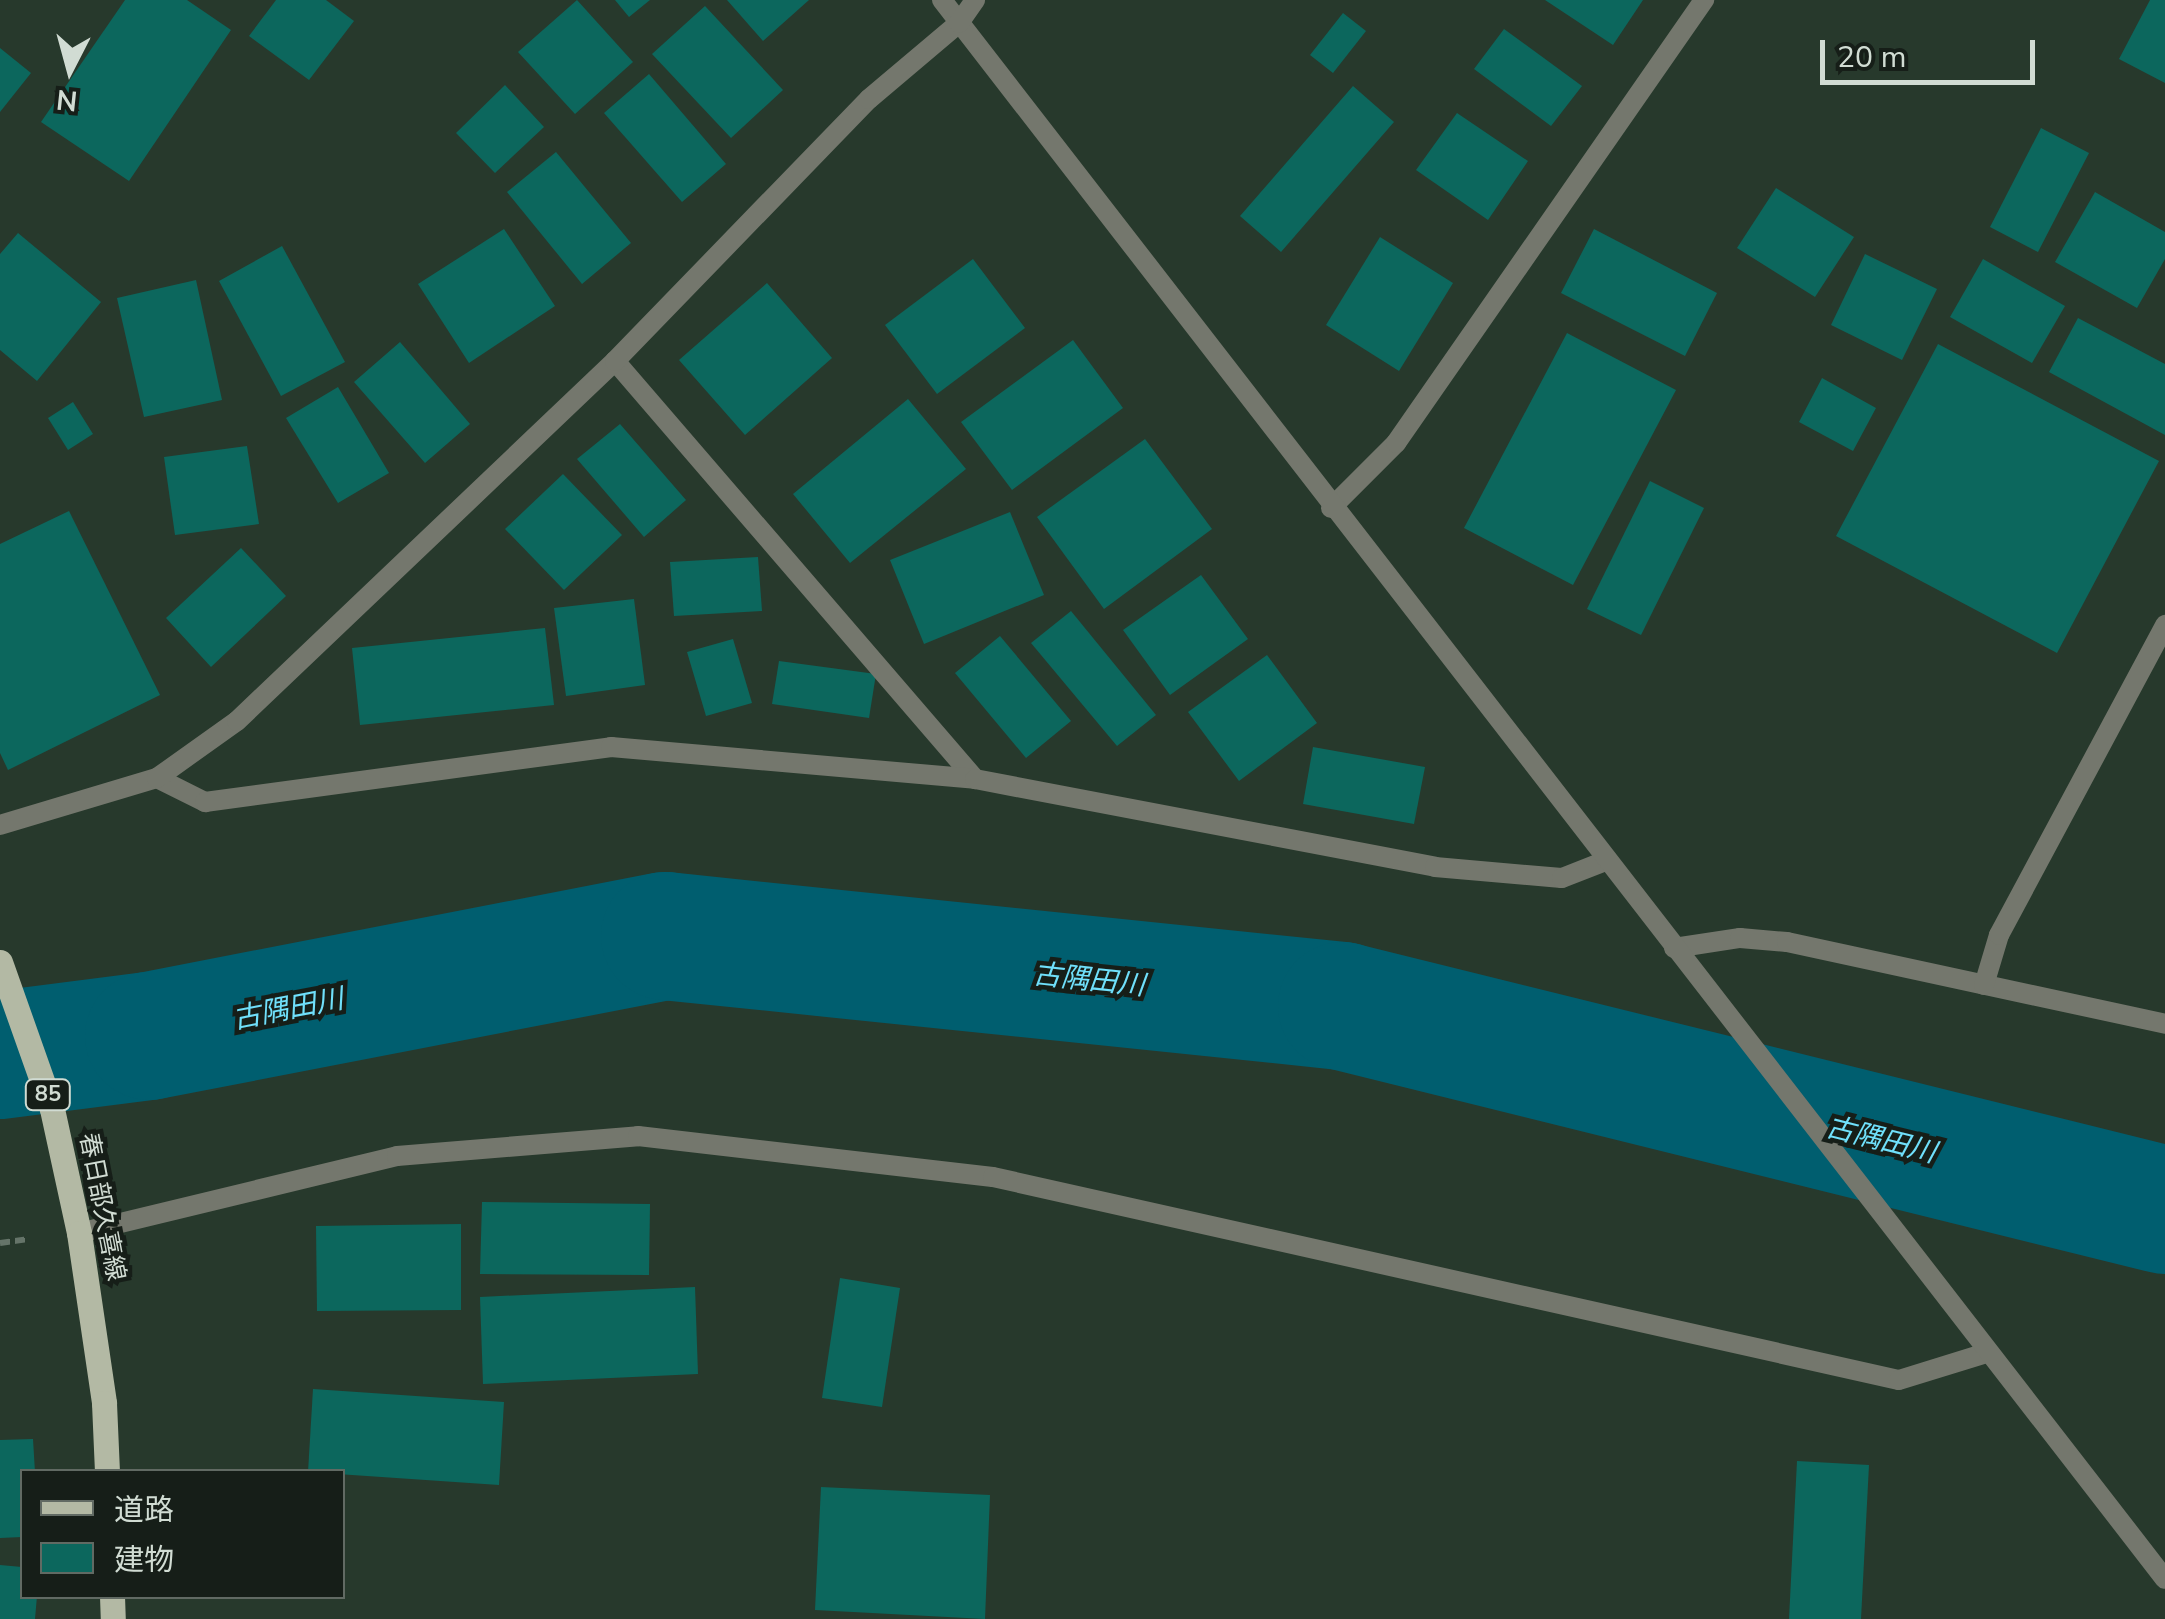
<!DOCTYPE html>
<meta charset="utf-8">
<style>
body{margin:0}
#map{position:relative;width:2165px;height:1619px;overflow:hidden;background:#27392c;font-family:"Nunito Sans","Noto Sans JP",sans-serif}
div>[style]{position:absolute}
.river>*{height:128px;margin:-64px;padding:0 64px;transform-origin:64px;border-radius:64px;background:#005e6f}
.building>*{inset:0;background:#0c675d}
.path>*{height:6px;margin-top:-3px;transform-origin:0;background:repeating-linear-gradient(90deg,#657469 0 10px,transparent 0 15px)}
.minor>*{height:20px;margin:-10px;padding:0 10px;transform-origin:10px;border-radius:10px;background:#74776d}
.tertiary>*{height:20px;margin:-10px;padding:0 10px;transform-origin:10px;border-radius:10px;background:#74776d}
.primary>*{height:25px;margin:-12.5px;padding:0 12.5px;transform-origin:12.5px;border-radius:12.5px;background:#b3b9a4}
span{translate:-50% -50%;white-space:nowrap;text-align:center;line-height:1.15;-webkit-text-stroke:9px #161e18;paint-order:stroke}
.shield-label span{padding:2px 8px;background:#161e18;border:2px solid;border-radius:8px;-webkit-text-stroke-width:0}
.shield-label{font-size:22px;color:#d1dcd3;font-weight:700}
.street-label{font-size:25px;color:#d1dcd3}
.water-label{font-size:28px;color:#70e0fb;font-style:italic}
.legend{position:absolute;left:20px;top:1469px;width:325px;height:130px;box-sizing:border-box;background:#161e18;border:2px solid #616a63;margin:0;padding:12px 18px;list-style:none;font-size:30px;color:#d1dcd3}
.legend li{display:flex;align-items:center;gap:20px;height:50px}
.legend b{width:50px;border:2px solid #616a63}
.north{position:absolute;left:20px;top:20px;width:100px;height:100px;-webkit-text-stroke:8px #161e18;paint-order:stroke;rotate:186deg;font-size:28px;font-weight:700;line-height:40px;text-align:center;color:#d1dcd3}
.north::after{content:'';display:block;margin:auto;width:35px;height:45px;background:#d1dcd3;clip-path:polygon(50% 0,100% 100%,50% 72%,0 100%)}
.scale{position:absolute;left:1820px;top:40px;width:215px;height:45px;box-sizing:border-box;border:5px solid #d1dcd3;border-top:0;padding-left:12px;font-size:30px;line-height:35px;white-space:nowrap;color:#d1dcd3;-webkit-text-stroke:8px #161e18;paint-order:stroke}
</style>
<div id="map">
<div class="river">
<div style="left:0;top:1055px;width:150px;rotate:-7.3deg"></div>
<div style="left:149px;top:1036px;width:526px;rotate:-10.97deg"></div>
<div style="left:665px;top:936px;width:681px;rotate:5.9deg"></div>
<div style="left:1342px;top:1006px;width:848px;rotate:13.92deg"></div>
</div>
<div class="building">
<div style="clip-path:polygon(125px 0,187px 0,231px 30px,129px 181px,41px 122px)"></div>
<div style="clip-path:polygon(276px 0,326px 0,354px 21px,309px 80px,249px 36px)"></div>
<div style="clip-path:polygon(577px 0,633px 62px,575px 114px,518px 52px)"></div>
<div style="clip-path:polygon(615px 0,650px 0,629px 17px)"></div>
<div style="clip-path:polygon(727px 0,809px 0,763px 41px)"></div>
<div style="clip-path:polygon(1545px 0,1643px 0,1613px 45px)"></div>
<div style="clip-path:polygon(2150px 0,2165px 0,2165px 83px,2119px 59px)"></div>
<div style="clip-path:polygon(705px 6px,783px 90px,731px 138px,652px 54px)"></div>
<div style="clip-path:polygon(1343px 13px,1366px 31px,1333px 73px,1310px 55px)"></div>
<div style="clip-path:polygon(1504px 29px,1582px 86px,1551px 126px,1474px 69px)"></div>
<div style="clip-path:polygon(0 48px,31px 73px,0 112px)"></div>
<div style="clip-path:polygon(649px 74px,726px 164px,682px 202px,604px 113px)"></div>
<div style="clip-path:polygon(505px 85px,544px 127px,495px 173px,456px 133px)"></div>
<div style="clip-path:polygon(1353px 86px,1394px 122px,1281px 252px,1240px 216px)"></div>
<div style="clip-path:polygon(1457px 113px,1528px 161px,1488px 220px,1416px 170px)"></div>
<div style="clip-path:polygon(2041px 128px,2089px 153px,2038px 252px,1990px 227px)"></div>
<div style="clip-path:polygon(556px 152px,631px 243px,582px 284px,507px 192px)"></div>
<div style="clip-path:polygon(1776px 188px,1854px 237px,1815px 297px,1737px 248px)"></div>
<div style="clip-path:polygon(2095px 192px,2165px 232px,2165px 259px,2137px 308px,2055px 262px)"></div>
<div style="clip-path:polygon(504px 229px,555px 306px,469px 363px,418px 284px)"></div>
<div style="clip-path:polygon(1594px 229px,1717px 293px,1685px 356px,1561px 293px)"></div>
<div style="clip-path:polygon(18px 233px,101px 302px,37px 381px,0 350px,0 254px)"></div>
<div style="clip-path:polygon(1380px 237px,1453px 283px,1399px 371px,1326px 325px)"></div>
<div style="clip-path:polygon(282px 246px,345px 362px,281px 396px,219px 281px)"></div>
<div style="clip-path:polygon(1865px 254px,1937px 289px,1902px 360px,1831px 325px)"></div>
<div style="clip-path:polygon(973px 259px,1025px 328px,937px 394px,885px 325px)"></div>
<div style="clip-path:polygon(1983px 259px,2065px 306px,2032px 363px,1950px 317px)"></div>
<div style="clip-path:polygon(196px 280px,222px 400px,144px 417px,117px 298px)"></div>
<div style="clip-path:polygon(767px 283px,832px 358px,745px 435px,679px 360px)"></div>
<div style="clip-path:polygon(2078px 318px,2165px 364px,2165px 435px,2049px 372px)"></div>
<div style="clip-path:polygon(1567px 333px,1676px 390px,1573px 585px,1464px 528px)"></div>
<div style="clip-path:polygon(1073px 340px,1123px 408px,1012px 490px,961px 422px)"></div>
<div style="clip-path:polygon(400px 342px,470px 424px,425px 463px,354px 382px)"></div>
<div style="clip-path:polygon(1938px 344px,2159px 461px,2057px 653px,1836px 536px)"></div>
<div style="clip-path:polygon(1822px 378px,1876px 408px,1853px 451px,1799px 422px)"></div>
<div style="clip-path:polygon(338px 387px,389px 473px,338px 503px,286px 418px)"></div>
<div style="clip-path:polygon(908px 399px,966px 469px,850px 563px,793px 494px)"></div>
<div style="clip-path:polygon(73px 402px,93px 434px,68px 450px,48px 418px)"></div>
<div style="clip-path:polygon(620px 424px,686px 500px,644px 537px,577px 459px)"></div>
<div style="clip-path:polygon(1145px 439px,1212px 529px,1104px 609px,1037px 517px)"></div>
<div style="clip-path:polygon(247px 446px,259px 524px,175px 535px,164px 457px)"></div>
<div style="clip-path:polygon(563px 474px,622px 535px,564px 590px,505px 529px)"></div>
<div style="clip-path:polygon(1650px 481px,1704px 508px,1641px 635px,1587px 609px)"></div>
<div style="clip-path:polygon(69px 511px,160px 695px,8px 770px,0 753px,0 544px)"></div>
<div style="clip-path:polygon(1010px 512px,1044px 595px,924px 644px,890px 560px)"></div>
<div style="clip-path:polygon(241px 548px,286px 596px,211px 667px,166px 618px)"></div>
<div style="clip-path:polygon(758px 557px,762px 611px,674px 616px,670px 562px)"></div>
<div style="clip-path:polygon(1201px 575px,1248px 639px,1170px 695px,1123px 630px)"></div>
<div style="clip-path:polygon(634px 599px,645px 685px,566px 696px,554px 608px)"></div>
<div style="clip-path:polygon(1071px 611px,1156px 715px,1117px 746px,1031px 643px)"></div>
<div style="clip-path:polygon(545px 628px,554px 705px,360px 725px,352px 648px)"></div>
<div style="clip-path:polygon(1000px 636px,1071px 721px,1026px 758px,955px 673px)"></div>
<div style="clip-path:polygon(733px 639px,752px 703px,706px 716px,687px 652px)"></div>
<div style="clip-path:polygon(1267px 655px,1317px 723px,1239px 781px,1188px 712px)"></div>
<div style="clip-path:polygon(779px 661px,876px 674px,869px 718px,772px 704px)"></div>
<div style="clip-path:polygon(1313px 747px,1425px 767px,1414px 824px,1303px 804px)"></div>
<div style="clip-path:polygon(482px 1202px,650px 1204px,649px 1275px,480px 1274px)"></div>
<div style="clip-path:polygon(461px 1224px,461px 1310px,317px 1311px,316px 1226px)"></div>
<div style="clip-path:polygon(840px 1278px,900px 1288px,882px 1407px,822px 1398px)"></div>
<div style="clip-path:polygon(695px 1287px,698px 1374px,483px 1384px,480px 1297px)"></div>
<div style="clip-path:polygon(313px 1389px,504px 1402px,499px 1485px,308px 1472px)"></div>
<div style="clip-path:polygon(33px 1439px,35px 1472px,22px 1472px,22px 1537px,0 1538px,0 1440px)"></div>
<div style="clip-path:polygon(1797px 1461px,1869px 1465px,1861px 1619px,1789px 1619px)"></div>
<div style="clip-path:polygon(821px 1487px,990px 1495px,985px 1619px,815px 1610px)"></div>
<div style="clip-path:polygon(0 1565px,22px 1567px,22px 1596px,37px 1596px,35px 1619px,0 1619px)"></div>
</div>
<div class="path">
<div style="left:0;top:1243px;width:28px;rotate:-8deg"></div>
</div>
<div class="minor">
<div style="left:615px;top:361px;width:552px;rotate:49.26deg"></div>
<div style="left:1331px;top:508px;width:92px;rotate:-45deg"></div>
<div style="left:1396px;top:443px;width:540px;rotate:-55.19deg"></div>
<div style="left:157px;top:778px;width:54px;rotate:26.6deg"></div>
<div style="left:205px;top:802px;width:410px;rotate:-7.7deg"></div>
<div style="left:611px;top:747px;width:365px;rotate:5deg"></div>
<div style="left:975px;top:779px;width:468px;rotate:10.8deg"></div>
<div style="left:1435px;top:867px;width:127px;rotate:5deg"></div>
<div style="left:1562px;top:878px;width:49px;rotate:-21.4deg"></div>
<div style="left:1674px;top:948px;width:67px;rotate:-8.6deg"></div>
<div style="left:1740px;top:938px;width:47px;rotate:4.9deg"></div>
<div style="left:1787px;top:942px;width:387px;rotate:12.2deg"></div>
<div style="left:1984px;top:985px;width:52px;rotate:-73.3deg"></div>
<div style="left:1999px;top:935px;width:352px;rotate:-61.8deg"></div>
<div style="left:79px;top:1233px;width:327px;rotate:-13.6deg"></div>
<div style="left:397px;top:1156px;width:242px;rotate:-4.7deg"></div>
<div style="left:638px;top:1136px;width:357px;rotate:6.6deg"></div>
<div style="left:993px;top:1177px;width:928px;rotate:12.63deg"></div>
<div style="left:1899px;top:1380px;width:91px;rotate:-17.2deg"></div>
</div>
<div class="tertiary">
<div style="left:942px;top:0;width:1997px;rotate:52.24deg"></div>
<div style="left:0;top:825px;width:164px;rotate:-16.7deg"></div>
<div style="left:157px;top:778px;width:98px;rotate:-35.5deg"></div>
<div style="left:237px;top:721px;width:522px;rotate:-43.6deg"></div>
<div style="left:615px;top:361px;width:365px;rotate:-45.9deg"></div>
<div style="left:869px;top:99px;width:118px;rotate:-40.2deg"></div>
<div style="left:959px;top:23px;width:28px;rotate:-55deg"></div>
</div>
<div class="primary">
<div style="left:0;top:962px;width:156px;rotate:70.5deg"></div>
<div style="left:52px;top:1109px;width:127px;rotate:77.7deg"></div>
<div style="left:79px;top:1233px;width:172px;rotate:81.6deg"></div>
<div style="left:104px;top:1403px;width:69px;rotate:87.5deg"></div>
<div style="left:112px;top:1596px;width:23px;rotate:88deg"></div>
</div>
<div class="shield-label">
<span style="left:48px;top:1095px">85</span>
</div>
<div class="street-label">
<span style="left:102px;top:1207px;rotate:79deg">春日部久喜線</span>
</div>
<div class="water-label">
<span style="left:1089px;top:980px;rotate:6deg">古隅田川</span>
<span style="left:288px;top:1009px;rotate:-11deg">古隅田川</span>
<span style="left:1881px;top:1140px;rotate:14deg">古隅田川</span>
</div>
<ul class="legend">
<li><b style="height:12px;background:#b3b9a4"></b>道路</li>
<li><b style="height:28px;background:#0c675d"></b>建物</li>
</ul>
<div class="north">N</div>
<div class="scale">20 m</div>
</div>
